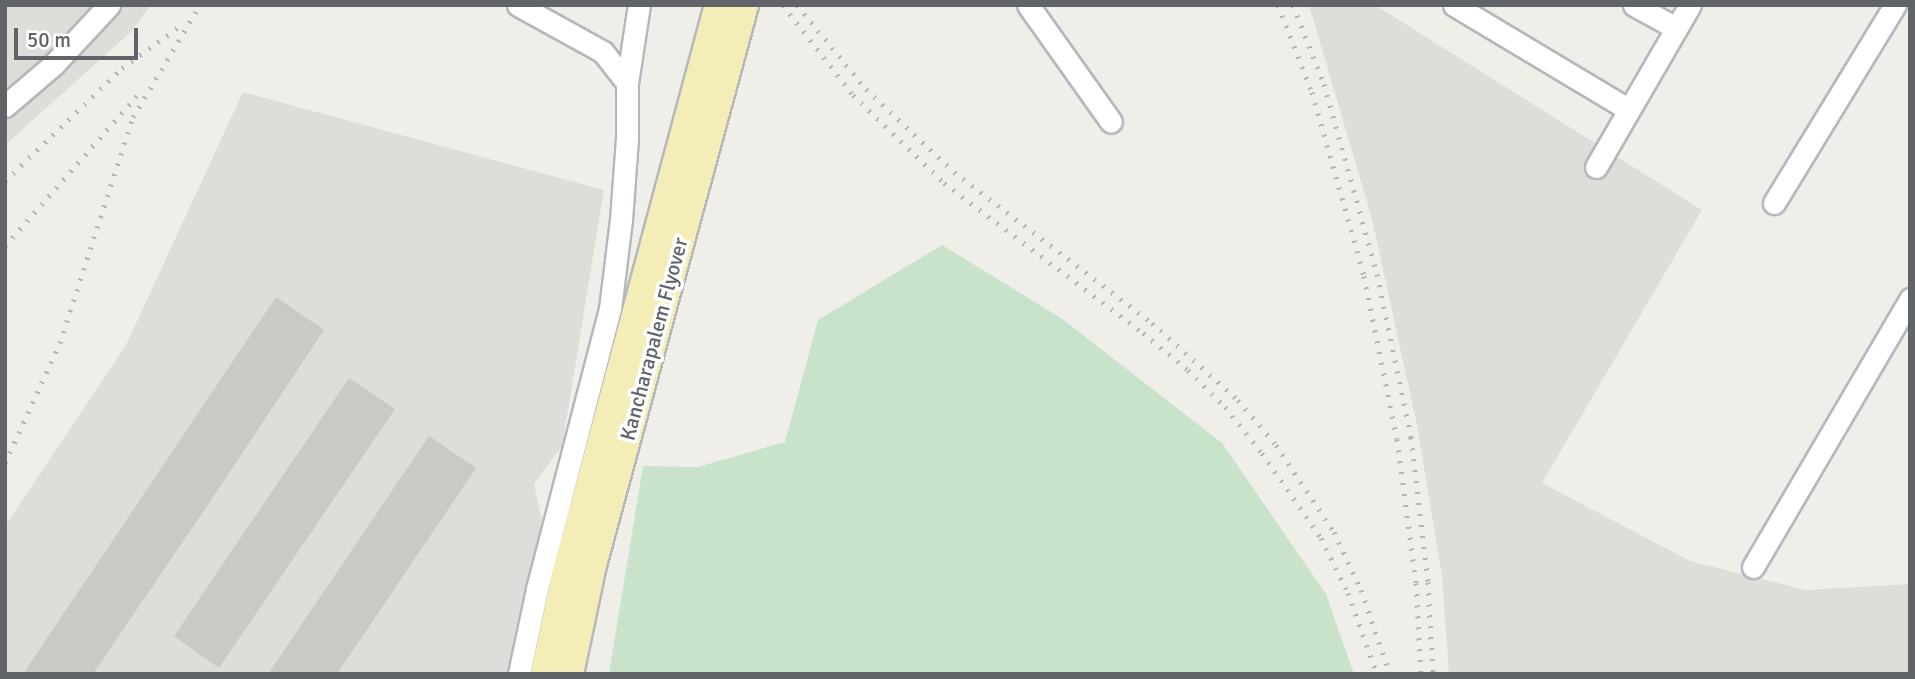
<!DOCTYPE html>
<style>
body{margin:0}
#map{position:relative;width:1915px;height:679px;overflow:hidden;background:#f0eee9;font-family:Signika,sans-serif}
div>[style]{position:absolute}
.industrial>*{inset:0;background:#dfddda}
.green>*{inset:0;background:#c9e3ca}
.building>*{inset:0;background:#cbc9c5}
.roads{filter:drop-shadow(2px 0 #b5b8bb) drop-shadow(-2px 0 #b5b8bb) drop-shadow(0 2px #b5b8bb) drop-shadow(0 -2px #b5b8bb)}
.minor>*{height:21px;margin:-10.5px;padding:0 10.5px;transform-origin:10.5px;border-radius:10.5px;background:#fff}
.major>*{height:28px;margin:-14px;padding:0 14px;transform-origin:14px;border-radius:14px;background:#f5edb8}
.rail>*{height:5px;margin-top:-2.5px;transform-origin:0;background:repeating-linear-gradient(90deg,#b4b5b5 0 2px,transparent 0 11px)}
span{translate:-50% -50%;white-space:nowrap;text-align:center;line-height:1.15;-webkit-text-stroke:7px #fff;paint-order:stroke}
.street-label{font-size:21px;color:#606367}
.frame{position:absolute;inset:0;border:7px solid #606367;pointer-events:none}
.scale{position:absolute;left:14px;top:28px;width:124px;height:32px;box-sizing:border-box;border:4px solid #606367;border-top:0;padding-left:9px;font-size:21px;line-height:24px;white-space:nowrap;color:#606367;-webkit-text-stroke:5px #fff;paint-order:stroke}
</style>
<div id="map">
<div class="industrial">
<div style="clip-path:polygon(5px 5px,151px 5px,131px 32px,5px 145px)"></div>
<div style="clip-path:polygon(1309px 5px,1375px 5px,1702px 210px,1542px 483px,1690px 561px,1806px 590px,1910px 584px,1910px 674px,1449px 674px,1442px 576px,1417px 425px,1372px 219px)"></div>
<div style="clip-path:polygon(243px 92px,604px 190px,562px 446px,534px 484px,543px 525px,512px 674px,5px 674px,5px 526px,126px 345px)"></div>
</div>
<div class="green">
<div style="clip-path:polygon(942px 245px,1061px 318px,1222px 443px,1326px 594px,1354px 674px,609px 674px,643px 466px,698px 467px,785px 442px,818px 320px)"></div>
</div>
<div class="building">
<div style="clip-path:polygon(276px 297px,324px 330px,203px 512px,93px 674px,23px 674px)"></div>
<div style="clip-path:polygon(349px 378px,395px 409px,219px 668px,174px 636px)"></div>
<div style="clip-path:polygon(429px 436px,476px 468px,337px 674px,268px 674px)"></div>
</div>
<div class="roads">
<div class="minor">
<div style="left:518px;top:5px;width:97px;rotate:28.9deg"></div>
<div style="left:603px;top:52px;width:39px;rotate:52deg"></div>
<div style="left:1028px;top:5px;width:143px;rotate:54.6deg"></div>
<div style="left:1454px;top:5px;width:203px;rotate:30.9deg"></div>
<div style="left:1634px;top:5px;width:48px;rotate:28.7deg"></div>
<div style="left:5px;top:106px;width:65px;rotate:-40.6deg"></div>
<div style="left:54px;top:64px;width:81px;rotate:-47deg"></div>
<div style="left:1596px;top:167px;width:187px;rotate:-59.9deg"></div>
<div style="left:1774px;top:203px;width:232px;rotate:-58.6deg"></div>
<div style="left:1753px;top:567px;width:311px;rotate:-59.6deg"></div>
<div style="left:519px;top:674px;width:87px;rotate:-78deg"></div>
<div style="left:537px;top:589px;width:289px;rotate:-75.4deg"></div>
<div style="left:610px;top:309px;width:90px;rotate:-83deg"></div>
<div style="left:621px;top:220px;width:82px;rotate:-85.8deg"></div>
<div style="left:627px;top:138px;width:55px;rotate:-90deg"></div>
<div style="left:627px;top:83px;width:79px;rotate:-81.3deg"></div>
</div>
<div class="major">
<div style="left:545px;top:674px;width:100px;rotate:-77.9deg"></div>
<div style="left:566px;top:576px;width:591px;rotate:-75deg"></div>
<div style="left:569px;top:674px;width:111px;rotate:-78.1deg"></div>
<div style="left:592px;top:565px;width:580px;rotate:-74.81deg"></div>
</div>
</div>
<div class="rail">
<div style="left:783px;top:5px;width:114px;rotate:52.1deg"></div>
<div style="left:853px;top:95px;width:127px;rotate:44deg"></div>
<div style="left:944px;top:183px;width:249px;rotate:37deg"></div>
<div style="left:1143px;top:333px;width:58px;rotate:39.4deg"></div>
<div style="left:1188px;top:370px;width:52px;rotate:45deg"></div>
<div style="left:1225px;top:407px;width:59px;rotate:51.2deg"></div>
<div style="left:1262px;top:453px;width:103px;rotate:55.2deg"></div>
<div style="left:1321px;top:538px;width:61px;rotate:63.9deg"></div>
<div style="left:1348px;top:593px;width:86px;rotate:70.3deg"></div>
<div style="left:797px;top:5px;width:109px;rotate:50.6deg"></div>
<div style="left:866px;top:89px;width:121px;rotate:43.3deg"></div>
<div style="left:954px;top:172px;width:249px;rotate:37.3deg"></div>
<div style="left:1152px;top:323px;width:115px;rotate:41.8deg"></div>
<div style="left:1238px;top:400px;width:59px;rotate:49.8deg"></div>
<div style="left:1276px;top:445px;width:105px;rotate:56.3deg"></div>
<div style="left:1334px;top:532px;width:64px;rotate:65deg"></div>
<div style="left:1361px;top:590px;width:89px;rotate:71deg"></div>
<div style="left:1278px;top:5px;width:93px;rotate:68.7deg"></div>
<div style="left:1312px;top:92px;width:191px;rotate:74.2deg"></div>
<div style="left:1364px;top:276px;width:166px;rotate:78.6deg"></div>
<div style="left:1397px;top:439px;width:145px;rotate:82.5deg"></div>
<div style="left:1416px;top:583px;width:91px;rotate:86.9deg"></div>
<div style="left:1293px;top:5px;width:85px;rotate:68.6deg"></div>
<div style="left:1324px;top:84px;width:197px;rotate:74.4deg"></div>
<div style="left:1377px;top:274px;width:167px;rotate:78.2deg"></div>
<div style="left:1411px;top:437px;width:146px;rotate:83.3deg"></div>
<div style="left:1428px;top:582px;width:92px;rotate:86.9deg"></div>
<div style="left:5px;top:181px;width:163px;rotate:-44deg"></div>
<div style="left:122px;top:68px;width:75px;rotate:-35.8deg"></div>
<div style="left:5px;top:246px;width:200px;rotate:-48.7deg"></div>
<div style="left:5px;top:463px;width:132px;rotate:-65.4deg"></div>
<div style="left:60px;top:343px;width:237px;rotate:-72.1deg"></div>
<div style="left:133px;top:117px;width:131px;rotate:-59.1deg"></div>
</div>
<div class="street-label">
<span style="left:654px;top:339px;rotate:-75deg">Kancharapalem Flyover</span>
</div>
<div class="frame"></div>
<div class="scale">50 m</div>
</div>
